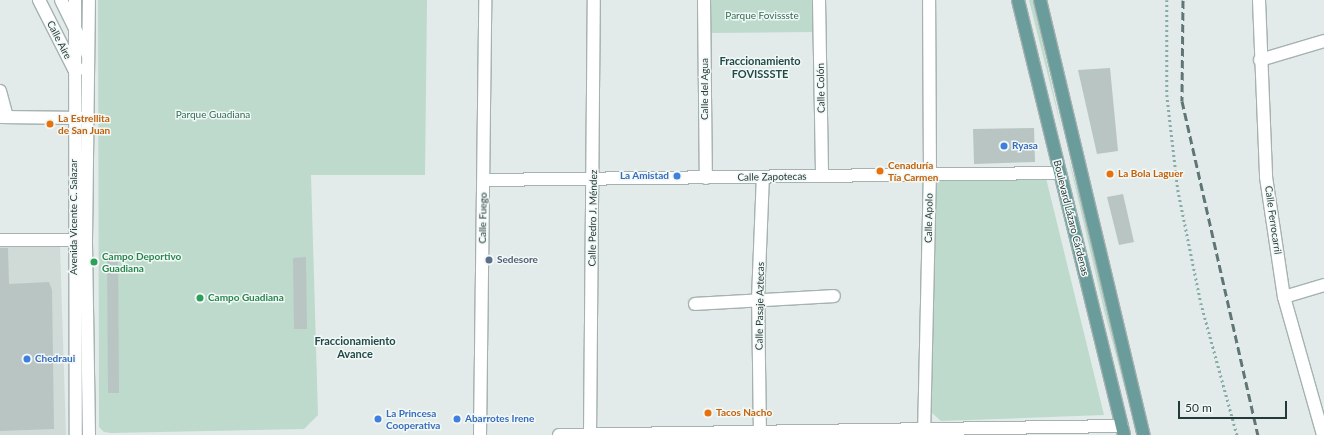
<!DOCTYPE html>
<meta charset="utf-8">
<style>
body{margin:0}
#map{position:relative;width:1324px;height:435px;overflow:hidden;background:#e2ebe9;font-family:Lato,sans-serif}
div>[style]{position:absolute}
.built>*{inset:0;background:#d0dbd8}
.green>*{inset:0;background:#bddacc}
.building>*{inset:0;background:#b8c5c3}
.path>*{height:2.5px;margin-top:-1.25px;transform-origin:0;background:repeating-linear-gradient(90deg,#85aca9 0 2px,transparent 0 5px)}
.roads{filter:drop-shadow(1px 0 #a5b2b1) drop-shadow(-1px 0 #a5b2b1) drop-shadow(0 1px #a5b2b1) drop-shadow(0 -1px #a5b2b1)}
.street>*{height:12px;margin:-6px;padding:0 6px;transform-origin:6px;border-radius:6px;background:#fff}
.secondary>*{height:12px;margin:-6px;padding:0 6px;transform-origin:6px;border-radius:6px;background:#fff}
.primary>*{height:12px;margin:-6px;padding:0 6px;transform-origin:6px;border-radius:6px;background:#6a9c9c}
.rail>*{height:3px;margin-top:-1.5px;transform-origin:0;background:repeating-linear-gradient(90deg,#5e7675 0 8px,transparent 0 12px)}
.dots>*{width:11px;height:11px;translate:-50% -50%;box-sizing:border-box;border:2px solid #f2f8f6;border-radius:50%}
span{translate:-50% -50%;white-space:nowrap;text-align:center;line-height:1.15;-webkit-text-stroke:3px #f2f8f6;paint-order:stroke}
.park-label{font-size:10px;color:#316d57}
.street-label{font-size:10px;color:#243a3a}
.food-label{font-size:10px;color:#c56008;font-weight:700}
.left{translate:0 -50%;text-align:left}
.shop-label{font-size:10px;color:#366cbe;font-weight:700}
.right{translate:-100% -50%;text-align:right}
.leisure-label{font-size:10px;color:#27864d;font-weight:700}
.service-label{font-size:10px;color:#4e5e75;font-weight:700}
.neighbourhood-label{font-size:11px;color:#214b4a;font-weight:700}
.scale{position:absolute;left:1178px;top:401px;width:109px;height:18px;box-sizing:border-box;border:2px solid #243a3a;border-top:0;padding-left:5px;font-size:12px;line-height:14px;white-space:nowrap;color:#243a3a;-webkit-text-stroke:3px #f2f8f6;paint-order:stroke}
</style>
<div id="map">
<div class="built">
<div style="clip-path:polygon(60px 246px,66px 435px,0 435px,0 247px)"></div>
</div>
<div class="green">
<div style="clip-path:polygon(98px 0,427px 0,425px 175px,311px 175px,318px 415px,304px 429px,111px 433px,104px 432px,99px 427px)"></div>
<div style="clip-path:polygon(708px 0,816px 0,815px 32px,708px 33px)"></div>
<div style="clip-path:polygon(1029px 0,1033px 0,1063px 135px,1035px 24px)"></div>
<div style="clip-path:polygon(1068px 156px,1080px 198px,1128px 401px,1104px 310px)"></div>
<div style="clip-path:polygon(1046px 178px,1104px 415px,941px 421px,931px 412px,936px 181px)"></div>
</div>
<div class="building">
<div style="clip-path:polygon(1110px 68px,1118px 151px,1097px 154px,1078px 70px)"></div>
<div style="clip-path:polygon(1034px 128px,1035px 162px,974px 164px,973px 129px)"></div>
<div style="clip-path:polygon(1123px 194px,1134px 242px,1119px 245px,1107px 197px)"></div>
<div style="clip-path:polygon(0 248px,8px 248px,9px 284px,49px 282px,52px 290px,54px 429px,0 431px)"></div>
<div style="clip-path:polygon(107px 252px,118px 252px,119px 393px,108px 393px)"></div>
<div style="clip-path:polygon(306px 257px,307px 329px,294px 329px,293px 258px)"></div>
</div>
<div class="path">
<div style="left:1167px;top:0;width:95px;rotate:90deg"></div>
<div style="left:1167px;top:95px;width:96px;rotate:83.4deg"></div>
<div style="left:1178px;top:190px;width:115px;rotate:78.5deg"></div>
<div style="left:1201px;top:303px;width:137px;rotate:74.7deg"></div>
</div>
<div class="roads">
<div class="street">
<div style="left:39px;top:0;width:77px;rotate:63.1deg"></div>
<div style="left:74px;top:69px;width:5px"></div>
<div style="left:61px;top:0;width:61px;rotate:63.9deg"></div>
<div style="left:704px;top:0;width:178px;rotate:89.4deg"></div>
<div style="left:819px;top:0;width:175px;rotate:89deg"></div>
<div style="left:1259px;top:0;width:177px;rotate:87.7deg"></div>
<div style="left:1266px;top:177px;width:121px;rotate:81.5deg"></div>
<div style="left:1284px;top:297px;width:143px;rotate:74.2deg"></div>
<div style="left:1260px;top:60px;width:67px;rotate:-16.5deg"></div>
<div style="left:0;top:91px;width:27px;rotate:75deg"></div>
<div style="left:0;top:117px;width:86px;rotate:0.7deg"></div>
<div style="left:484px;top:180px;width:576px;rotate:-0.7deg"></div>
<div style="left:0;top:240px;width:85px"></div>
<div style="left:1284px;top:297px;width:42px;rotate:-16.7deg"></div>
<div style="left:695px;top:304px;width:139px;rotate:-3.3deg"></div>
<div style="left:480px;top:435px;width:435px;rotate:-89.3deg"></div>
<div style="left:559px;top:435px;width:563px;rotate:-0.92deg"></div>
<div style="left:590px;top:435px;width:435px;rotate:-89.5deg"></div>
<div style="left:760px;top:435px;width:136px;rotate:-90.8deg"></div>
<div style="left:758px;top:299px;width:122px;rotate:-87.7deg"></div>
<div style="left:924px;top:435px;width:259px;rotate:-88.7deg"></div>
<div style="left:930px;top:176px;width:176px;rotate:-90.3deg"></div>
</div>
<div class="secondary">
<div style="left:75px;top:0;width:435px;rotate:89.9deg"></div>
<div style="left:89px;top:435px;width:195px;rotate:-90.9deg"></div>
<div style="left:86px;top:240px;width:240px;rotate:-89.3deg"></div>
</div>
<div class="primary">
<div style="left:1018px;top:0;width:448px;rotate:76.3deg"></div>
<div style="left:1040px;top:0;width:447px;rotate:76.6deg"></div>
</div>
</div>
<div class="rail">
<div style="left:1183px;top:0;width:101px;rotate:90.6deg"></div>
<div style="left:1182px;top:101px;width:343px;rotate:77.2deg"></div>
</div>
<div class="dots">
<div style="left:50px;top:124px;background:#e8710a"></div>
<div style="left:1004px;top:146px;background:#3f7fe0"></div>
<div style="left:880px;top:171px;background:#e8710a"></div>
<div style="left:1110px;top:174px;background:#e8710a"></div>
<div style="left:677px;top:176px;background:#3f7fe0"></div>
<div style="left:489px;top:260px;background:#5c6f8a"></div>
<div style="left:94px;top:262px;background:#2e9e5b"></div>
<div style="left:200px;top:298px;background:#2e9e5b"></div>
<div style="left:27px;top:359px;background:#3f7fe0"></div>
<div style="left:708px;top:413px;background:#e8710a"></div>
<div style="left:378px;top:419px;background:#3f7fe0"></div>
<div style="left:457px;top:419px;background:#3f7fe0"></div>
</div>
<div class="park-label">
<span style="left:762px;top:16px">Parque Fovissste</span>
<span style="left:213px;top:115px">Parque Guadiana</span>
</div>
<div class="street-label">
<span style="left:59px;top:40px;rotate:63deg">Calle Aire</span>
<span style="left:821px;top:88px;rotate:-91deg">Calle Colón</span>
<span style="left:705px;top:89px;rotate:-90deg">Calle del Agua</span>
<span style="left:772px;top:177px;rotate:-1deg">Calle Zapotecas</span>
<span style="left:74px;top:217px;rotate:-90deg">Avenida Vicente C. Salazar</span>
<span style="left:483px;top:218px;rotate:-89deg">Calle Fuego</span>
<span style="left:593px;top:218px;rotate:-89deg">Calle Pedro J. Méndez</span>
<span style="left:929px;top:218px;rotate:-89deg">Calle Apolo</span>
<span style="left:1071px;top:218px;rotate:76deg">Boulevard Lázaro Cárdenas</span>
<span style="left:1273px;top:220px;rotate:82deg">Calle Ferrocarril</span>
<span style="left:760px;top:306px;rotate:-89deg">Calle Pasaje Aztecas</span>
</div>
<div class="food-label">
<span class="left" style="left:58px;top:124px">La Estrellita<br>de San Juan</span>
<span class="left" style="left:888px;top:171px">Cenaduría<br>Tía Carmen</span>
<span class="left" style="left:1118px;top:174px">La Bola Laguer</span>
<span class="left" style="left:716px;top:413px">Tacos Nacho</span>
</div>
<div class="shop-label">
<span class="left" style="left:1012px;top:146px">Ryasa</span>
<span class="right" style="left:669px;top:176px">La Amistad</span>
<span class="left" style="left:35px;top:359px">Chedraui</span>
<span class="left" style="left:386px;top:419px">La Princesa<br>Cooperativa</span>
<span class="left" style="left:465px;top:419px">Abarrotes Irene</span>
</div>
<div class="leisure-label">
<span class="left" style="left:102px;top:262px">Campo Deportivo<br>Guadiana</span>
<span class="left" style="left:208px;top:298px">Campo Guadiana</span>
</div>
<div class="service-label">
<span class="left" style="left:497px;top:260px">Sedesore</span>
</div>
<div class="neighbourhood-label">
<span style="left:760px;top:68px">Fraccionamiento<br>FOVISSSTE</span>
<span style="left:355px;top:348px">Fraccionamiento<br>Avance</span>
</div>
<div class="scale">50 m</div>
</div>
